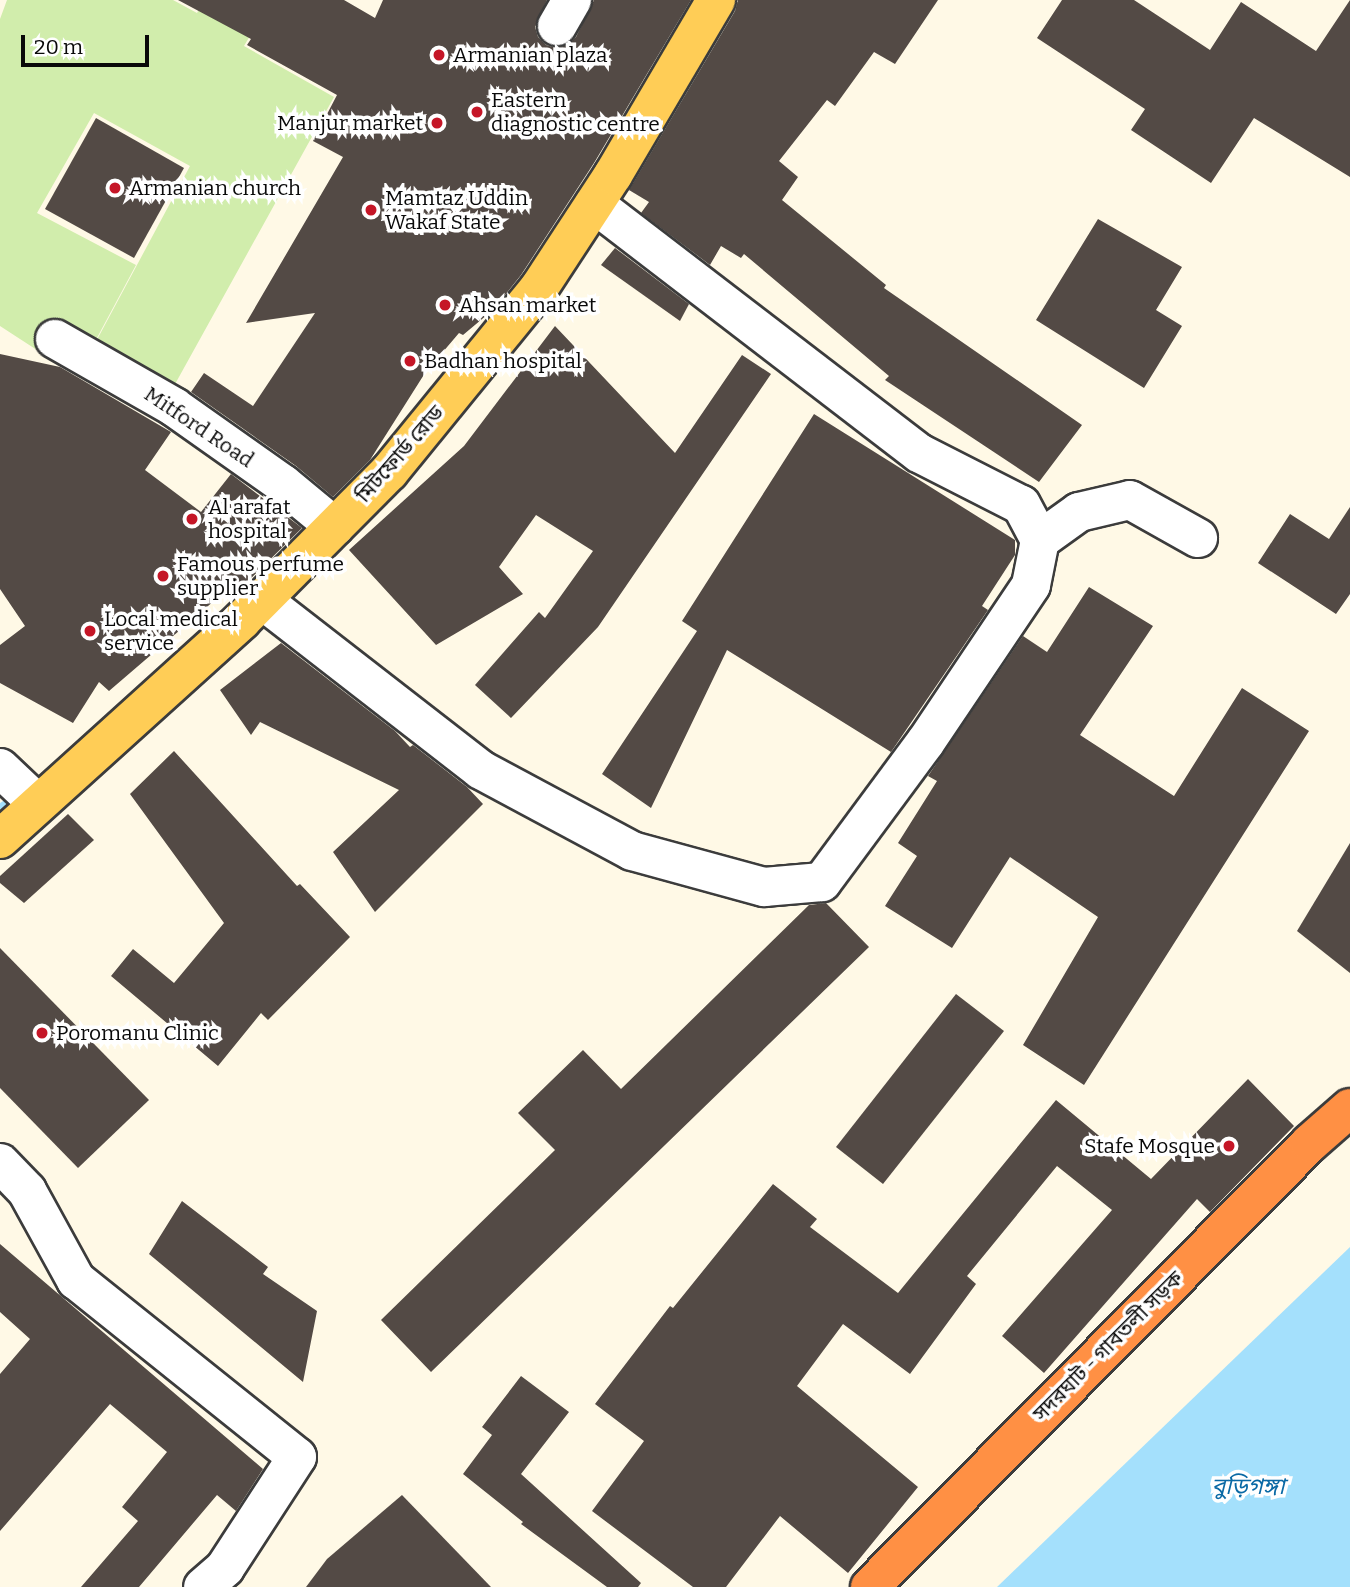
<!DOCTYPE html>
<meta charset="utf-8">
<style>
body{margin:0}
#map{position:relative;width:1350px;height:1587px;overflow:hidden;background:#fff9e6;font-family:Bitter,"Noto Sans Bengali",serif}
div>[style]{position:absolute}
.green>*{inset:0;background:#d1edac}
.water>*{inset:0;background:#a4e0fc}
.stream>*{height:12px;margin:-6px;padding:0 6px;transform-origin:6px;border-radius:6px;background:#a4e0fc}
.building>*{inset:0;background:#534a45}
.roads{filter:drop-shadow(2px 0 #3c3c3c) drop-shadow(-2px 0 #3c3c3c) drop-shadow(0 2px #3c3c3c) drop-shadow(0 -2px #3c3c3c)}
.minor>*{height:38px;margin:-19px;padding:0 19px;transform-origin:19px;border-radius:19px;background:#fff}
.major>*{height:38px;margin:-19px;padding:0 19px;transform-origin:19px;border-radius:19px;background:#ffcd56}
.highway>*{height:38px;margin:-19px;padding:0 19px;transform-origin:19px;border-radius:19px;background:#ff9044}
.dots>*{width:19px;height:19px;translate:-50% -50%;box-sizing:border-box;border:4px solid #fff;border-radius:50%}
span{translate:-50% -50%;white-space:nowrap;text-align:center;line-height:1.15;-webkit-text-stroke:7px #fff;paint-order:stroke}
.poi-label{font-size:21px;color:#090909}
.left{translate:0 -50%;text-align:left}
.right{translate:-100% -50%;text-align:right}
.street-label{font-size:21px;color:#090909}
.water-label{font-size:23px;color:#0969a5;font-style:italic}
.scale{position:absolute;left:21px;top:35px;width:128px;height:32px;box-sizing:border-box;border:4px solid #090909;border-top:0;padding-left:9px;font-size:21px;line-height:24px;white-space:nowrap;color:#090909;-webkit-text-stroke:5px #fff;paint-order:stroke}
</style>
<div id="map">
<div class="green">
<div style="clip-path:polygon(7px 0,173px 0,197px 13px,205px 0,271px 0,244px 46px,334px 97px,169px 395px,92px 349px,190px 166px,94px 113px,37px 213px,136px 265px,91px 349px,53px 330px,40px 352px,0 326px,0 19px)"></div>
</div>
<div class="water">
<div style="clip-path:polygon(1350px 1247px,1350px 1587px,997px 1587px)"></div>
</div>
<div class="stream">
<div style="left:0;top:810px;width:26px;rotate:-32deg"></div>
</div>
<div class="building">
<div style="clip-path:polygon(178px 0,344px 0,375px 18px,383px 0,547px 0,535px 27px,538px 37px,546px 45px,556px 48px,567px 45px,576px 37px,594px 0,691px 0,594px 163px,521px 275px,494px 309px,463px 335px,459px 333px,425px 373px,370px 460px,333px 497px,296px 466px,191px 392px,204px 373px,253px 406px,315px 313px,246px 323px,343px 157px,313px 141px,337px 95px,247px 45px,251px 39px)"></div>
<div style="clip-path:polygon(738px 0,938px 0,895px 64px,874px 52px,835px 106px,827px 100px,779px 161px,798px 177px,782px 200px,886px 285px,884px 288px,1082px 425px,1039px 482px,885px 380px,889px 376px,744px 254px,741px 258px,721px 246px,710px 265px,641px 213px,649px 202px,629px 190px,735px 11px)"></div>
<div style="clip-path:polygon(1062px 0,1134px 0,1210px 50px,1241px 2px,1316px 51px,1350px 0,1350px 177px,1254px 118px,1211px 183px,1131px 130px,1145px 109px,1037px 38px)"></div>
<div style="clip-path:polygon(96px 118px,184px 168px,134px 258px,45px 209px)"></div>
<div style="clip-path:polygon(1098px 219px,1182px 267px,1156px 310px,1182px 326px,1144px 388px,1036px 320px)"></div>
<div style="clip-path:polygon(615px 248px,689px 304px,680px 321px,601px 265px)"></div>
<div style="clip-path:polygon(555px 326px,675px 453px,742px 355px,771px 374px,598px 627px,511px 718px,475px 685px,539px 612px,545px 618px,593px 551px,536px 515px,499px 567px,523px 594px,436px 645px,349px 550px,464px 446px)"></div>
<div style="clip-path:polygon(0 354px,60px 367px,171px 432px,145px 470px,201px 512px,231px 474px,302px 528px,235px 594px,229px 588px,109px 691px,99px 682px,73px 723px,0 683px,0 645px,25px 626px,0 589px)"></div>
<div style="clip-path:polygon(814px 414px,1015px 540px,1015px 555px,982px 606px,988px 610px,891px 752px,727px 650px,651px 808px,602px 774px,697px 631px,682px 621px)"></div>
<div style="clip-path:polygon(1350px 507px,1350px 594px,1336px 614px,1258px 563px,1290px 514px,1329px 539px)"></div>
<div style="clip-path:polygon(1089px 587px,1153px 626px,1080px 735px,1174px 796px,1242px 688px,1309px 731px,1084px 1085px,1023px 1045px,1098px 917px,1010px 857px,952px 948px,885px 906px,917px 856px,898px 843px,937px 781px,928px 776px,1023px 636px,1047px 652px)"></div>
<div style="clip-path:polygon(281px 643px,395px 731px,410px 747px,413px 745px,467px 787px,483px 804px,375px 912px,333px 852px,399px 790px,260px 722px,251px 735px,220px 690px)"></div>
<div style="clip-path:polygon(174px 751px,297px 886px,300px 884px,350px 937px,268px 1020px,261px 1013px,218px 1066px,111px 976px,133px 949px,174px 983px,224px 923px,130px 794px)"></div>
<div style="clip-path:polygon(68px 814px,94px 840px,24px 903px,0 883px,0 876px)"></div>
<div style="clip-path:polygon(1350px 843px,1350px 973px,1297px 931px)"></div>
<div style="clip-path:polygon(826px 903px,869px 947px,431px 1372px,381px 1320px,555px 1150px,518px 1113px,583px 1050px,621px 1089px,809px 905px)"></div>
<div style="clip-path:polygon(0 948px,149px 1100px,78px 1168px,0 1088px)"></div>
<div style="clip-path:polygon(956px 994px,1004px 1031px,883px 1184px,836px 1147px)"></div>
<div style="clip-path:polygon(1248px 1079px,1294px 1126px,1210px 1212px,1197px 1199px,1044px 1373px,1002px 1336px,1112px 1210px,1057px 1166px,967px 1276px,976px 1284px,910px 1374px,843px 1324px,797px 1386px,918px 1487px,848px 1573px,780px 1516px,726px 1587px,693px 1587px,592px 1511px,644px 1441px,595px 1404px,670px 1306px,673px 1308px,773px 1184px,817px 1219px,810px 1227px,898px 1293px,1056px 1100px,1151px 1179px)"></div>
<div style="clip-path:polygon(182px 1201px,268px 1267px,263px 1274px,317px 1311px,303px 1382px,149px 1254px)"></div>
<div style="clip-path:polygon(0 1244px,263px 1469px,236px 1511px,217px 1495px,139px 1587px,81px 1587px,138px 1521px,122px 1507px,167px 1452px,110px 1404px,0 1531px,0 1374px,30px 1339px,0 1312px)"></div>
<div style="clip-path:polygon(521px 1376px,569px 1412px,521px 1474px,641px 1583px,638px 1587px,607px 1587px,521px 1524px,523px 1522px,463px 1474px,492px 1435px,482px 1427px)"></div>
<div style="clip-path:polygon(402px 1495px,491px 1587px,306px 1587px,327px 1559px)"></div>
</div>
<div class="roads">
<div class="minor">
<div style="left:557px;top:26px;width:30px;rotate:-60deg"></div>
<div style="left:55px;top:339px;width:137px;rotate:29.7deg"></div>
<div style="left:174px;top:407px;width:133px;rotate:35.2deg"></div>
<div style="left:283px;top:484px;width:67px;rotate:39.6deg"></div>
<div style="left:1040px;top:540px;width:48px;rotate:-35.7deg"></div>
<div style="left:1079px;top:512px;width:52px;rotate:-13.2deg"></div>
<div style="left:1130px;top:500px;width:78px;rotate:29.2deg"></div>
<div style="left:262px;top:600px;width:277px;rotate:37.8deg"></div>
<div style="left:481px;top:770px;width:171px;rotate:28.2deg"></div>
<div style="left:632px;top:851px;width:137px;rotate:15.3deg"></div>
<div style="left:764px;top:887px;width:58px;rotate:-4.9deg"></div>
<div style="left:822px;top:882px;width:173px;rotate:-53.5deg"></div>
<div style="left:925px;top:743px;width:190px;rotate:-56.1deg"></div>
<div style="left:1031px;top:585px;width:46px;rotate:-78.7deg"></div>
<div style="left:1040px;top:540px;width:40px;rotate:-118deg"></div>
<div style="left:1021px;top:505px;width:114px;rotate:-153deg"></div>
<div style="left:919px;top:453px;width:409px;rotate:-142.5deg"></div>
<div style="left:0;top:768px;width:52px;rotate:43.5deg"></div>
<div style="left:0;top:1163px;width:39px;rotate:46deg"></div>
<div style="left:27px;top:1191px;width:102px;rotate:61.2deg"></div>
<div style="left:76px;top:1280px;width:283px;rotate:38.7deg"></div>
<div style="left:297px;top:1457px;width:132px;rotate:123deg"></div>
<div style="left:225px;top:1568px;width:29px;rotate:139deg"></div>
</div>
<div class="major">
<div style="left:0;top:839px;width:326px;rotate:-42.1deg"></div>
<div style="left:242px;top:620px;width:209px;rotate:-45.2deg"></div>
<div style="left:389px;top:472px;width:237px;rotate:-50.8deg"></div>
<div style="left:539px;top:288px;width:135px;rotate:-56.8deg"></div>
<div style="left:613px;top:175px;width:203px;rotate:-59.5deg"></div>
</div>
<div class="highway">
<div style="left:870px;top:1587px;width:625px;rotate:-45.26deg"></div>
<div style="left:1310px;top:1143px;width:53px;rotate:-41.2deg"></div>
</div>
</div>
<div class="dots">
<div style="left:439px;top:55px;background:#c51627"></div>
<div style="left:477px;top:112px;background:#c51627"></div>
<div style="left:437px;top:123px;background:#c51627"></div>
<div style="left:115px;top:188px;background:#c51627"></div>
<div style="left:371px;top:210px;background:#c51627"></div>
<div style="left:445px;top:305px;background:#c51627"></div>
<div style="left:410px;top:361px;background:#c51627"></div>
<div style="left:192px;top:519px;background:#c51627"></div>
<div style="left:163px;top:576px;background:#c51627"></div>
<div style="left:90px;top:631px;background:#c51627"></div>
<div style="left:42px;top:1033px;background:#c51627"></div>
<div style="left:1229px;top:1146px;background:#c51627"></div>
</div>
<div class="poi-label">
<span class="left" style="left:453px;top:55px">Armanian plaza</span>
<span class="left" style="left:491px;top:112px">Eastern<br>diagnostic centre</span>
<span class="right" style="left:423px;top:123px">Manjur market</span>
<span class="left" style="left:129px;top:188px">Armanian church</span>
<span class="left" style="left:385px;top:210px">Mamtaz Uddin<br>Wakaf State</span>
<span class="left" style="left:459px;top:305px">Ahsan market</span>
<span class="left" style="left:424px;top:361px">Badhan hospital</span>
<span class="left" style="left:208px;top:519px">Al arafat<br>hospital</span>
<span class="left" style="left:177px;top:576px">Famous perfume<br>supplier</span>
<span class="left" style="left:104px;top:631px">Local medical<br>service</span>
<span class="left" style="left:56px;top:1033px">Poromanu Clinic</span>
<span class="right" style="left:1215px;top:1146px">Stafe Mosque</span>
</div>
<div class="street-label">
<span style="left:199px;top:427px;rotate:34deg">Mitford Road</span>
<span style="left:400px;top:454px;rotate:-49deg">মিটফোর্ড রোড</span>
<span style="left:1108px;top:1346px;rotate:-45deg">সদরঘাট - গাবতলী সড়ক</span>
</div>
<div class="water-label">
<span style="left:1248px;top:1486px">বুড়িগঙ্গা</span>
</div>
<div class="scale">20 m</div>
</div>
